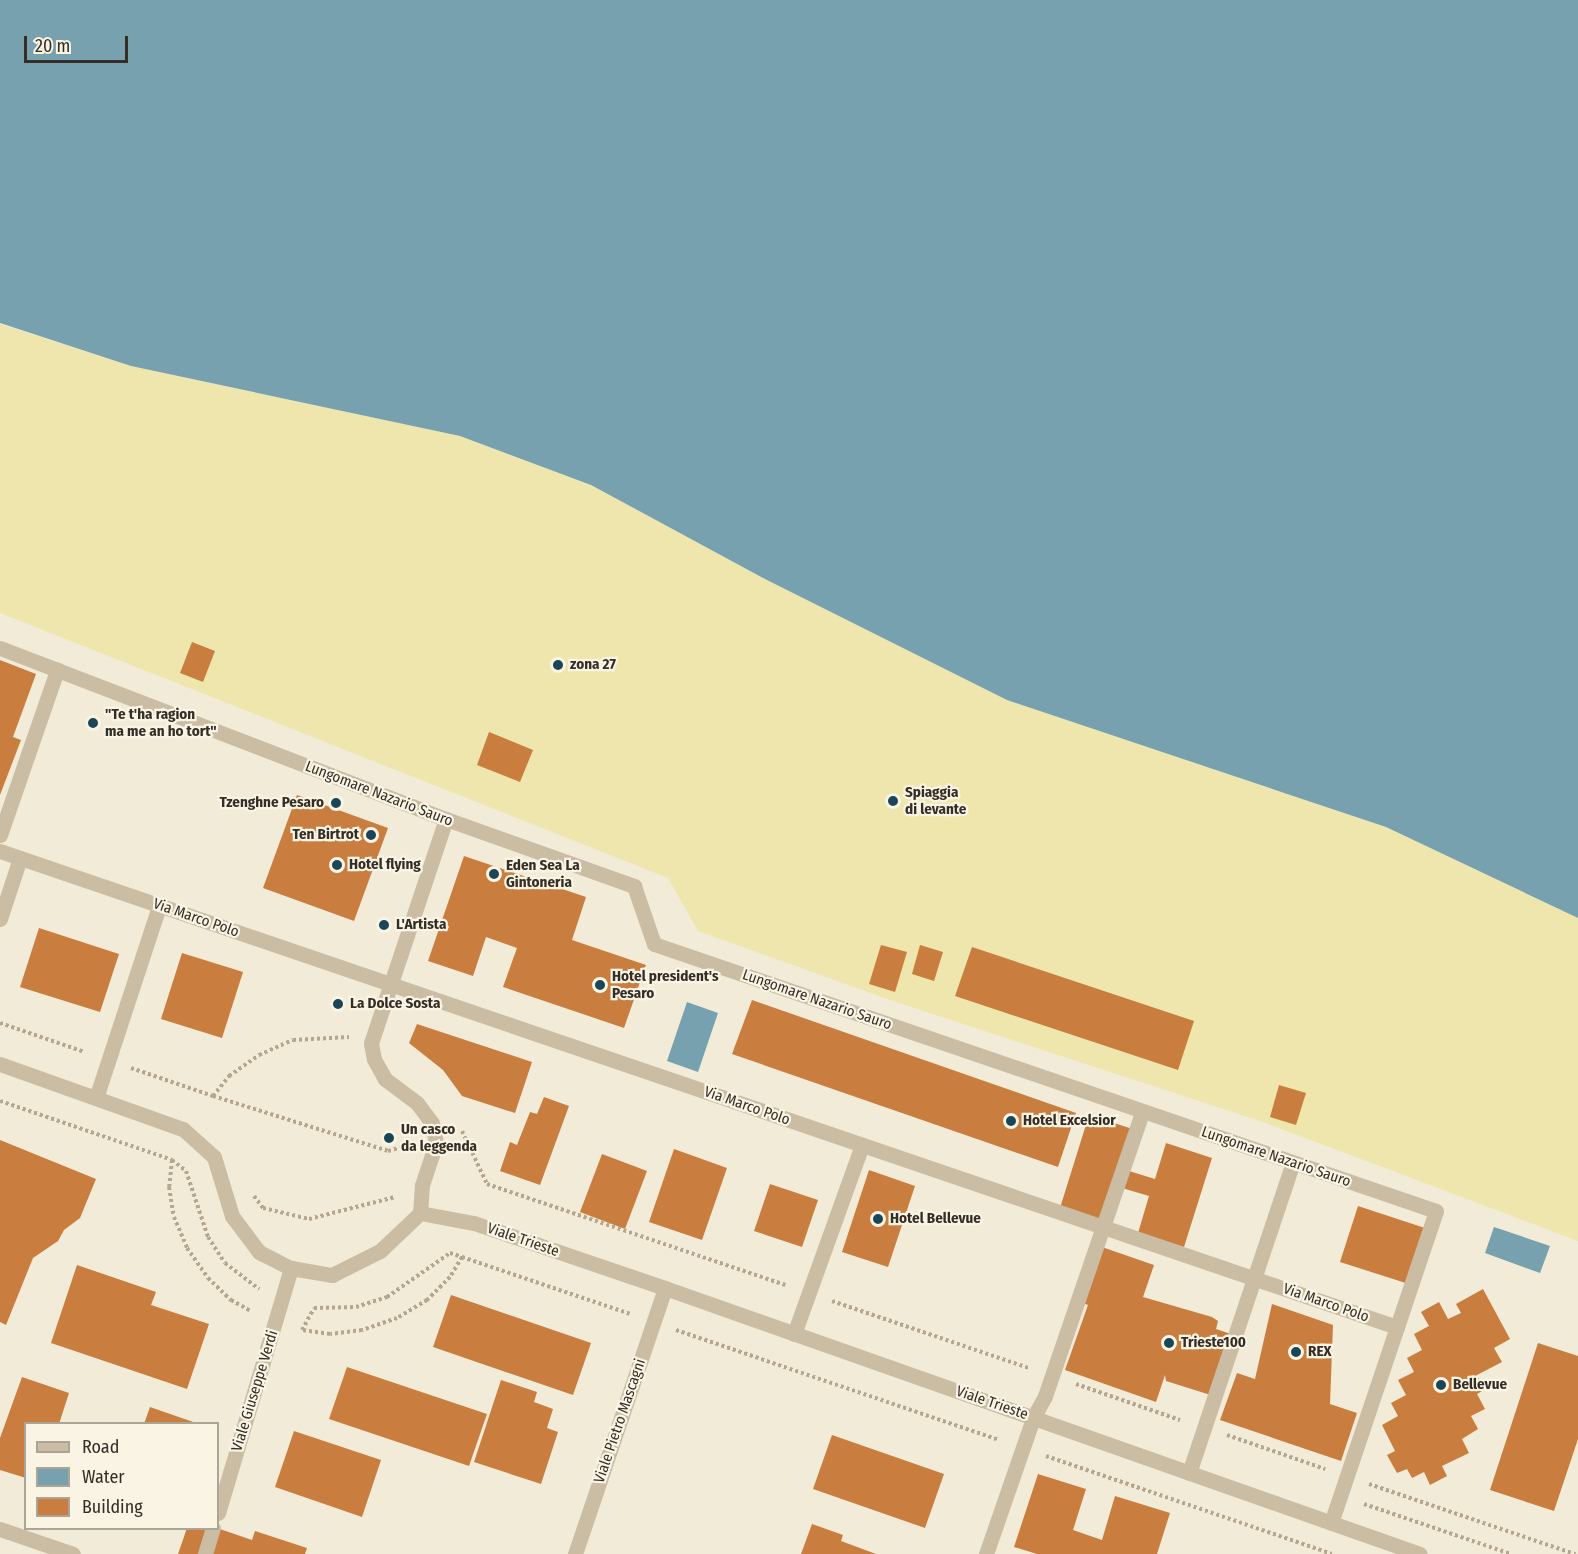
<!DOCTYPE html>
<style>
body{margin:0}
#map{position:relative;width:1578px;height:1554px;overflow:hidden;background:#f2ebd8;font-family:"Fira Sans Condensed",sans-serif}
div>[style]{position:absolute}
.sand>*{inset:0;background:#eee6ad}
.water>*{inset:0;background:#77a1af}
.building>*{inset:0;background:#c97e3f}
.path>*{height:4px;margin-top:-2px;transform-origin:0;background:repeating-linear-gradient(90deg,#b5a78e 0 3px,transparent 0 6px)}
.street>*{height:15px;margin:-7.5px;padding:0 7.5px;transform-origin:7.5px;border-radius:7.5px;background:#cabda4}
.dots>*{width:16px;height:16px;translate:-50% -50%;box-sizing:border-box;border:3px solid #f9f4e4;border-radius:50%}
span{translate:-50% -50%;white-space:nowrap;text-align:center;line-height:1.15;-webkit-text-stroke:4.5px #f9f4e4;paint-order:stroke}
.poi-label{font-size:15px;color:#352e26;font-weight:700}
.left{translate:0 -50%;text-align:left}
.right{translate:-100% -50%;text-align:right}
.street-label{font-size:15px;color:#352e26}
.legend{position:absolute;left:24px;top:1422px;width:195px;height:108px;box-sizing:border-box;background:#f9f4e4;border:2px solid #aba598;margin:0;padding:8px 10px;list-style:none;font-size:18px;color:#352e26}
.legend li{display:flex;align-items:center;gap:12px;height:30px}
.legend b{width:30px;border:2px solid #aba598}
.scale{position:absolute;left:24px;top:36px;width:104px;height:27px;box-sizing:border-box;border:3px solid #352e26;border-top:0;padding-left:8px;font-size:18px;line-height:21px;white-space:nowrap;color:#352e26;-webkit-text-stroke:4px #f9f4e4;paint-order:stroke}
</style>
<div id="map">
<div class="sand">
<div style="clip-path:polygon(0 324px,131px 366px,460px 436px,591px 485px,767px 580px,1007px 700px,1386px 827px,1578px 918px,1578px 1241px,1263px 1122px,893px 1001px,698px 931px,668px 878px,0 613px)"></div>
</div>
<div class="water">
<div style="clip-path:polygon(0 0,1578px 0,1578px 918px,1386px 827px,1007px 700px,767px 580px,591px 485px,460px 436px,131px 366px,0 323px)"></div>
<div style="clip-path:polygon(687px 1002px,718px 1013px,698px 1072px,667px 1061px)"></div>
<div style="clip-path:polygon(1494px 1227px,1550px 1246px,1540px 1273px,1485px 1253px)"></div>
</div>
<div class="building">
<div style="clip-path:polygon(192px 642px,215px 651px,203px 682px,180px 673px)"></div>
<div style="clip-path:polygon(0 660px,36px 674px,13px 737px,21px 740px,0 795px)"></div>
<div style="clip-path:polygon(489px 732px,533px 750px,520px 782px,477px 765px)"></div>
<div style="clip-path:polygon(297px 795px,388px 828px,354px 921px,263px 888px)"></div>
<div style="clip-path:polygon(464px 856px,586px 897px,572px 940px,646px 965px,624px 1028px,503px 987px,517px 948px,486px 937px,473px 976px,428px 961px)"></div>
<div style="clip-path:polygon(39px 928px,119px 954px,100px 1012px,20px 987px)"></div>
<div style="clip-path:polygon(881px 945px,907px 952px,895px 992px,869px 984px)"></div>
<div style="clip-path:polygon(920px 945px,943px 952px,934px 981px,912px 974px)"></div>
<div style="clip-path:polygon(972px 947px,1194px 1021px,1178px 1070px,955px 996px)"></div>
<div style="clip-path:polygon(182px 953px,243px 972px,222px 1038px,161px 1019px)"></div>
<div style="clip-path:polygon(752px 1000px,1076px 1113px,1058px 1167px,732px 1054px)"></div>
<div style="clip-path:polygon(417px 1024px,532px 1062px,515px 1113px,462px 1096px,443px 1070px,409px 1043px)"></div>
<div style="clip-path:polygon(1279px 1085px,1306px 1093px,1296px 1125px,1270px 1117px)"></div>
<div style="clip-path:polygon(544px 1097px,569px 1106px,540px 1185px,500px 1171px,510px 1142px,517px 1145px,530px 1112px,537px 1114px)"></div>
<div style="clip-path:polygon(1089px 1115px,1142px 1132px,1129px 1171px,1155px 1179px,1166px 1143px,1212px 1158px,1184px 1247px,1138px 1233px,1149px 1196px,1122px 1188px,1111px 1224px,1060px 1208px)"></div>
<div style="clip-path:polygon(0 1140px,96px 1179px,80px 1218px,64px 1230px,58px 1241px,33px 1258px,6px 1325px,0 1322px)"></div>
<div style="clip-path:polygon(674px 1149px,727px 1168px,702px 1240px,649px 1222px)"></div>
<div style="clip-path:polygon(602px 1154px,647px 1171px,625px 1229px,580px 1212px)"></div>
<div style="clip-path:polygon(869px 1170px,915px 1186px,888px 1267px,842px 1252px)"></div>
<div style="clip-path:polygon(770px 1184px,818px 1200px,802px 1247px,754px 1231px)"></div>
<div style="clip-path:polygon(1358px 1206px,1434px 1231px,1415px 1286px,1340px 1262px)"></div>
<div style="clip-path:polygon(1099px 1246px,1154px 1265px,1143px 1297px,1212px 1317px,1218px 1321px,1216px 1329px,1237px 1336px,1217px 1397px,1166px 1381px,1165px 1375px,1156px 1402px,1065px 1370px,1088px 1305px,1080px 1302px)"></div>
<div style="clip-path:polygon(77px 1265px,156px 1292px,151px 1305px,209px 1324px,187px 1389px,51px 1343px)"></div>
<div style="clip-path:polygon(1483px 1289px,1510px 1339px,1494px 1348px,1502px 1362px,1477px 1375px,1484px 1390px,1477px 1394px,1485px 1409px,1471px 1416px,1478px 1429px,1462px 1439px,1469px 1453px,1442px 1466px,1447px 1476px,1430px 1485px,1424px 1472px,1412px 1478px,1407px 1469px,1397px 1473px,1387px 1455px,1395px 1451px,1382px 1425px,1398px 1416px,1391px 1403px,1406px 1395px,1398px 1380px,1414px 1372px,1407px 1358px,1422px 1350px,1414px 1334px,1429px 1326px,1421px 1312px,1439px 1302px,1448px 1319px,1461px 1313px,1456px 1304px)"></div>
<div style="clip-path:polygon(451px 1295px,591px 1343px,573px 1395px,433px 1347px)"></div>
<div style="clip-path:polygon(1272px 1304px,1333px 1325px,1330px 1404px,1357px 1413px,1341px 1461px,1220px 1420px,1237px 1373px,1255px 1379px)"></div>
<div style="clip-path:polygon(1538px 1343px,1578px 1356px,1578px 1439px,1554px 1511px,1490px 1490px)"></div>
<div style="clip-path:polygon(347px 1367px,487px 1414px,469px 1466px,329px 1419px)"></div>
<div style="clip-path:polygon(22px 1377px,69px 1393px,59px 1424px,26px 1424px,26px 1478px,0 1470px,0 1438px)"></div>
<div style="clip-path:polygon(501px 1380px,537px 1392px,534px 1402px,553px 1409px,547px 1428px,558px 1432px,541px 1484px,474px 1462px)"></div>
<div style="clip-path:polygon(150px 1407px,196px 1423px,196px 1424px,144px 1424px)"></div>
<div style="clip-path:polygon(294px 1431px,381px 1460px,362px 1517px,275px 1487px)"></div>
<div style="clip-path:polygon(832px 1435px,944px 1474px,925px 1528px,813px 1489px)"></div>
<div style="clip-path:polygon(1038px 1474px,1086px 1489px,1073px 1530px,1102px 1540px,1115px 1496px,1170px 1513px,1157px 1554px,1037px 1554px,1014px 1547px)"></div>
<div style="clip-path:polygon(812px 1524px,843px 1535px,841px 1541px,876px 1554px,801px 1554px)"></div>
<div style="clip-path:polygon(187px 1528px,217px 1528px,252px 1540px,255px 1531px,307px 1548px,305px 1554px,178px 1554px)"></div>
</div>
<div class="path">
<div style="left:0;top:1023px;width:89px;rotate:19deg"></div>
<div style="left:131px;top:1068px;width:87px;rotate:18.9deg"></div>
<div style="left:213px;top:1096px;width:26px;rotate:-51deg"></div>
<div style="left:229px;top:1076px;width:37px;rotate:-35deg"></div>
<div style="left:259px;top:1055px;width:37px;rotate:-24deg"></div>
<div style="left:293px;top:1040px;width:56px;rotate:-3.1deg"></div>
<div style="left:213px;top:1096px;width:183px;rotate:17.4deg"></div>
<div style="left:388px;top:1151px;width:22px;rotate:-16deg"></div>
<div style="left:0;top:1101px;width:182px;rotate:18.9deg"></div>
<div style="left:172px;top:1160px;width:18px;rotate:38deg"></div>
<div style="left:186px;top:1171px;width:70px;rotate:71.6deg"></div>
<div style="left:208px;top:1237px;width:31px;rotate:57deg"></div>
<div style="left:225px;top:1263px;width:43px;rotate:37.4deg"></div>
<div style="left:462px;top:1131px;width:59px;rotate:64.7deg"></div>
<div style="left:487px;top:1184px;width:315px;rotate:18.7deg"></div>
<div style="left:172px;top:1160px;width:27px;rotate:96deg"></div>
<div style="left:169px;top:1187px;width:30px;rotate:81deg"></div>
<div style="left:174px;top:1217px;width:34px;rotate:67deg"></div>
<div style="left:187px;top:1248px;width:37px;rotate:55deg"></div>
<div style="left:208px;top:1278px;width:32px;rotate:44deg"></div>
<div style="left:231px;top:1300px;width:23px;rotate:29deg"></div>
<div style="left:254px;top:1196px;width:15px;rotate:53deg"></div>
<div style="left:263px;top:1208px;width:47px;rotate:13.4deg"></div>
<div style="left:309px;top:1219px;width:89px;rotate:-14.3deg"></div>
<div style="left:462px;top:1257px;width:23px;rotate:121deg"></div>
<div style="left:450px;top:1277px;width:33px;rotate:135deg"></div>
<div style="left:427px;top:1300px;width:35px;rotate:149deg"></div>
<div style="left:397px;top:1318px;width:37px;rotate:161deg"></div>
<div style="left:362px;top:1330px;width:32px;rotate:173deg"></div>
<div style="left:330px;top:1334px;width:28px;rotate:-172deg"></div>
<div style="left:302px;top:1330px;width:25px;rotate:-61deg"></div>
<div style="left:314px;top:1308px;width:42px;rotate:-1.4deg"></div>
<div style="left:356px;top:1307px;width:33px;rotate:-18deg"></div>
<div style="left:387px;top:1297px;width:77px;rotate:-34.9deg"></div>
<div style="left:450px;top:1253px;width:13px;rotate:18deg"></div>
<div style="left:462px;top:1257px;width:177px;rotate:18.7deg"></div>
<div style="left:832px;top:1301px;width:208px;rotate:18.8deg"></div>
<div style="left:676px;top:1330px;width:341px;rotate:18.8deg"></div>
<div style="left:1076px;top:1384px;width:110px;rotate:19.1deg"></div>
<div style="left:1227px;top:1435px;width:104px;rotate:19.1deg"></div>
<div style="left:1046px;top:1456px;width:302px;rotate:18.9deg"></div>
<div style="left:1369px;top:1484px;width:218px;rotate:18.8deg"></div>
<div style="left:1364px;top:1504px;width:155px;rotate:18.8deg"></div>
</div>
<div class="street">
<div style="left:0;top:648px;width:478px;rotate:21deg"></div>
<div style="left:446px;top:819px;width:200px;rotate:19.6deg"></div>
<div style="left:634px;top:886px;width:61px;rotate:71deg"></div>
<div style="left:654px;top:944px;width:826px;rotate:18.85deg"></div>
<div style="left:1436px;top:1211px;width:329px;rotate:108.6deg"></div>
<div style="left:0;top:835px;width:175px;rotate:-70.9deg"></div>
<div style="left:0;top:851px;width:1476px;rotate:18.82deg"></div>
<div style="left:0;top:919px;width:64px;rotate:-71.8deg"></div>
<div style="left:0;top:1064px;width:194px;rotate:19.6deg"></div>
<div style="left:183px;top:1129px;width:42px;rotate:42.1deg"></div>
<div style="left:214px;top:1157px;width:62px;rotate:73deg"></div>
<div style="left:232px;top:1216px;width:45px;rotate:53.1deg"></div>
<div style="left:259px;top:1252px;width:36px;rotate:27deg"></div>
<div style="left:291px;top:1268px;width:42px;rotate:9.7deg"></div>
<div style="left:332px;top:1275px;width:54px;rotate:-26.6deg"></div>
<div style="left:380px;top:1251px;width:55px;rotate:-43.5deg"></div>
<div style="left:420px;top:1213px;width:28px;rotate:-86deg"></div>
<div style="left:422px;top:1185px;width:44px;rotate:-71.6deg"></div>
<div style="left:436px;top:1143px;width:20px;rotate:-101deg"></div>
<div style="left:432px;top:1123px;width:25px;rotate:-127deg"></div>
<div style="left:417px;top:1103px;width:40px;rotate:-143deg"></div>
<div style="left:385px;top:1079px;width:23px;rotate:-119deg"></div>
<div style="left:374px;top:1059px;width:16px;rotate:-101deg"></div>
<div style="left:371px;top:1043px;width:236px;rotate:-71.5deg"></div>
<div style="left:96px;top:1098px;width:202px;rotate:-71.8deg"></div>
<div style="left:420px;top:1213px;width:55px;rotate:10.5deg"></div>
<div style="left:474px;top:1223px;width:202px;rotate:18.8deg"></div>
<div style="left:665px;top:1288px;width:800px;rotate:19.41deg"></div>
<div style="left:794px;top:1334px;width:201px;rotate:-70.2deg"></div>
<div style="left:1189px;top:1473px;width:327px;rotate:-71.5deg"></div>
<div style="left:218px;top:1513px;width:256px;rotate:-73.4deg"></div>
<div style="left:0;top:1529px;width:77px;rotate:18.9deg"></div>
<div style="left:205px;top:1554px;width:27px;rotate:-73deg"></div>
<div style="left:575px;top:1554px;width:281px;rotate:-71.3deg"></div>
<div style="left:986px;top:1554px;width:144px;rotate:-70.9deg"></div>
<div style="left:1033px;top:1418px;width:25px;rotate:-61deg"></div>
<div style="left:1045px;top:1396px;width:300px;rotate:-71.1deg"></div>
</div>
<div class="dots">
<div style="left:558px;top:665px;background:#1b4657"></div>
<div style="left:93px;top:723px;background:#1b4657"></div>
<div style="left:893px;top:801px;background:#1b4657"></div>
<div style="left:336px;top:803px;background:#1b4657"></div>
<div style="left:371px;top:835px;background:#1b4657"></div>
<div style="left:337px;top:865px;background:#1b4657"></div>
<div style="left:494px;top:874px;background:#1b4657"></div>
<div style="left:384px;top:925px;background:#1b4657"></div>
<div style="left:600px;top:985px;background:#1b4657"></div>
<div style="left:338px;top:1004px;background:#1b4657"></div>
<div style="left:1011px;top:1121px;background:#1b4657"></div>
<div style="left:389px;top:1138px;background:#1b4657"></div>
<div style="left:878px;top:1219px;background:#1b4657"></div>
<div style="left:1169px;top:1343px;background:#1b4657"></div>
<div style="left:1296px;top:1352px;background:#1b4657"></div>
<div style="left:1441px;top:1385px;background:#1b4657"></div>
</div>
<div class="poi-label">
<span class="left" style="left:570px;top:665px">zona 27</span>
<span class="left" style="left:105px;top:723px">"Te t'ha ragion<br>ma me an ho tort"</span>
<span class="left" style="left:905px;top:801px">Spiaggia<br>di levante</span>
<span class="right" style="left:324px;top:803px">Tzenghne Pesaro</span>
<span class="right" style="left:359px;top:835px">Ten Birtrot</span>
<span class="left" style="left:349px;top:865px">Hotel flying</span>
<span class="left" style="left:506px;top:874px">Eden Sea La<br>Gintoneria</span>
<span class="left" style="left:396px;top:925px">L'Artista</span>
<span class="left" style="left:612px;top:985px">Hotel president's<br>Pesaro</span>
<span class="left" style="left:350px;top:1004px">La Dolce Sosta</span>
<span class="left" style="left:1023px;top:1121px">Hotel Excelsior</span>
<span class="left" style="left:401px;top:1138px">Un casco<br>da leggenda</span>
<span class="left" style="left:890px;top:1219px">Hotel Bellevue</span>
<span class="left" style="left:1181px;top:1343px">Trieste100</span>
<span class="left" style="left:1308px;top:1352px">REX</span>
<span class="left" style="left:1453px;top:1385px">Bellevue</span>
</div>
<div class="street-label">
<span style="left:379px;top:794px;rotate:21deg">Lungomare Nazario Sauro</span>
<span style="left:196px;top:918px;rotate:19deg">Via Marco Polo</span>
<span style="left:817px;top:1000px;rotate:19deg">Lungomare Nazario Sauro</span>
<span style="left:747px;top:1106px;rotate:19deg">Via Marco Polo</span>
<span style="left:1276px;top:1157px;rotate:19deg">Lungomare Nazario Sauro</span>
<span style="left:523px;top:1240px;rotate:19deg">Viale Trieste</span>
<span style="left:1326px;top:1303px;rotate:19deg">Via Marco Polo</span>
<span style="left:255px;top:1391px;rotate:-73deg">Viale Giuseppe Verdi</span>
<span style="left:992px;top:1403px;rotate:19deg">Viale Trieste</span>
<span style="left:620px;top:1421px;rotate:-71deg">Viale Pietro Mascagni</span>
</div>
<ul class="legend">
<li><b style="height:8px;background:#cabda4"></b>Road</li>
<li><b style="height:16px;background:#77a1af"></b>Water</li>
<li><b style="height:16px;background:#c97e3f"></b>Building</li>
</ul>
<div class="scale">20 m</div>
</div>
